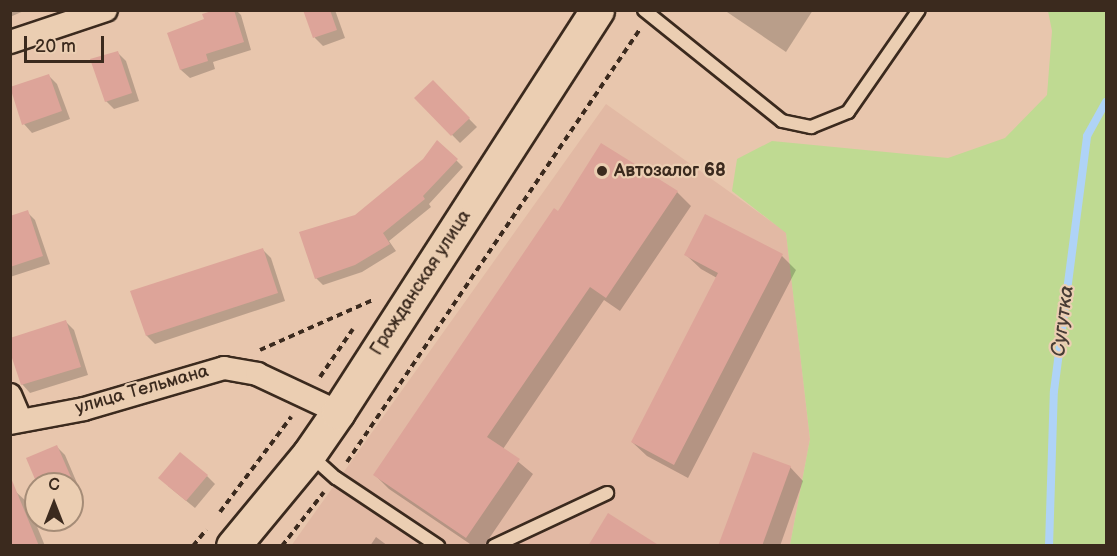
<!DOCTYPE html>
<meta charset="utf-8">
<style>
body{margin:0}
#map{position:relative;width:1117px;height:556px;overflow:hidden;background:#e8c6ad;font-family:"Balsamiq Sans",sans-serif}
div>[style]{position:absolute}
.built>*{inset:0;background:#e2b9a4}
.green>*{inset:0;background:#bfda92}
.shadow>*{inset:0;background:#0003}
.stream>*{height:8px;margin:-4px;padding:0 4px;transform-origin:4px;border-radius:4px;background:#afd3f7}
.building>*{inset:0;background:#dda499}
.path>*{height:4px;margin-top:-2px;transform-origin:0;background:repeating-linear-gradient(90deg,#3b2a1e 0 6px,transparent 0 10.5px)}
.roads{filter:drop-shadow(2px 0 #3b2a1e) drop-shadow(-2px 0 #3b2a1e) drop-shadow(0 2px #3b2a1e) drop-shadow(0 -2px #3b2a1e)}
.service>*{height:12px;margin:-6px;padding:0 6px;transform-origin:6px;border-radius:6px;background:#ebceb2}
.minor>*{height:22px;margin:-11px;padding:0 11px;transform-origin:11px;border-radius:11px;background:#ebceb2}
.secondary>*{height:33px;margin:-16.5px;padding:0 16.5px;transform-origin:16.5px;border-radius:16.5px;background:#ebceb2}
.dots>*{width:16px;height:16px;translate:-50% -50%;box-sizing:border-box;border:3px solid #ebceb2;border-radius:50%}
span{translate:-50% -50%;white-space:nowrap;text-align:center;line-height:1.15;-webkit-text-stroke:4.5px #ebceb2;paint-order:stroke}
.poi-label{font-size:18px;color:#3b2a1e;font-weight:700}
.left{translate:0 -50%;text-align:left}
.street-label{font-size:18px;color:#3b2a1e}
.water-label{font-size:20px;color:#473b34;font-style:italic}
.frame{position:absolute;inset:0;border:12px solid #3b2a1e;pointer-events:none}
.north{position:absolute;left:24px;top:472px;width:60px;height:60px;box-sizing:border-box;background:#ebceb2;border:2px solid #a58c77;border-radius:50%;rotate:0deg;font-size:16px;font-weight:700;line-height:24px;text-align:center;color:#3b2a1e}
.north::after{content:'';display:block;margin:auto;width:21px;height:27px;background:#3b2a1e;clip-path:polygon(50% 0,100% 100%,50% 72%,0 100%)}
.scale{position:absolute;left:24px;top:36px;width:80px;height:27px;box-sizing:border-box;border:3px solid #3b2a1e;border-top:0;padding-left:8px;font-size:18px;line-height:21px;white-space:nowrap;color:#3b2a1e;-webkit-text-stroke:4px #ebceb2;paint-order:stroke}
</style>
<div id="map">
<div class="built">
<div style="clip-path:polygon(606px 104px,786px 232px,810px 439px,790px 545px,291px 546px)"></div>
</div>
<div class="green">
<div style="clip-path:polygon(1048px 11px,1106px 11px,1106px 545px,790px 545px,810px 439px,786px 233px,732px 191px,737px 159px,772px 141px,948px 158px,1005px 138px,1047px 95px,1052px 31px)"></div>
</div>
<div class="shadow">
<div style="clip-path:polygon(10px 10px,26px 10px,10px 17px)"></div>
<div style="clip-path:polygon(220px 10px,236px 10px,241px 15px,251px 50px,213px 62px,215px 69px,190px 78px,181px 70px,169px 34px,206px 20px)"></div>
<div style="clip-path:polygon(304px 10px,335px 10px,345px 38px,323px 46px,315px 38px)"></div>
<div style="clip-path:polygon(724px 10px,813px 10px,786px 52px)"></div>
<div style="clip-path:polygon(117px 52px,126px 61px,139px 101px,114px 109px,106px 101px)"></div>
<div style="clip-path:polygon(49px 76px,57px 84px,70px 119px,32px 133px,24px 124px,11px 88px)"></div>
<div style="clip-path:polygon(433px 82px,477px 127px,460px 143px,416px 98px)"></div>
<div style="clip-path:polygon(438px 142px,463px 167px,429px 204px,431px 207px,389px 241px,396px 251px,362px 272px,323px 285px,316px 278px,356px 216px,424px 160px)"></div>
<div style="clip-path:polygon(601px 145px,677px 192px,691px 206px,620px 311px,604px 300px,503px 449px,533px 474px,484px 546px,473px 546px,389px 489px,375px 475px,559px 213px)"></div>
<div style="clip-path:polygon(27px 212px,35px 220px,50px 264px,10px 277px,10px 218px)"></div>
<div style="clip-path:polygon(263px 250px,271px 258px,285px 301px,155px 344px,147px 336px,132px 292px)"></div>
<div style="clip-path:polygon(686px 255px,782px 256px,796px 270px,688px 478px,647px 456px,632px 442px,717px 278px,701px 269px)"></div>
<div style="clip-path:polygon(66px 322px,74px 330px,88px 375px,30px 393px,22px 384px)"></div>
<div style="clip-path:polygon(57px 447px,65px 455px,80px 490px,72px 494px,72px 484px,39px 484px)"></div>
<div style="clip-path:polygon(790px 467px,803px 481px,780px 546px,720px 546px)"></div>
<div style="clip-path:polygon(207px 476px,215px 484px,195px 508px,168px 486px)"></div>
<div style="clip-path:polygon(15px 491px,27px 502px,45px 546px,10px 546px)"></div>
<div style="clip-path:polygon(376px 537px,388px 546px,370px 546px)"></div>
</div>
<div class="stream">
<div style="left:1049px;top:546px;width:155px;rotate:-88.2deg"></div>
<div style="left:1054px;top:391px;width:257px;rotate:-82.6deg"></div>
<div style="left:1087px;top:136px;width:39px;rotate:-61deg"></div>
</div>
<div class="building">
<div style="clip-path:polygon(215px 10px,234px 10px,244px 42px,206px 54px,208px 61px,180px 70px,167px 33px,204px 19px,202px 14px)"></div>
<div style="clip-path:polygon(303px 10px,330px 10px,337px 30px,313px 38px)"></div>
<div style="clip-path:polygon(118px 51px,132px 93px,105px 102px,90px 59px)"></div>
<div style="clip-path:polygon(49px 74px,62px 111px,22px 125px,10px 87px)"></div>
<div style="clip-path:polygon(433px 80px,470px 118px,451px 136px,414px 98px)"></div>
<div style="clip-path:polygon(437px 140px,458px 159px,423px 196px,425px 199px,383px 233px,390px 244px,355px 265px,315px 279px,299px 232px,355px 215px,423px 159px)"></div>
<div style="clip-path:polygon(601px 143px,678px 191px,606px 298px,590px 287px,487px 437px,520px 459px,466px 538px,373px 475px,554px 208px,558px 211px)"></div>
<div style="clip-path:polygon(28px 210px,43px 256px,10px 267px,10px 216px)"></div>
<div style="clip-path:polygon(705px 214px,783px 254px,674px 465px,631px 442px,718px 273px,684px 255px)"></div>
<div style="clip-path:polygon(263px 248px,278px 293px,146px 336px,130px 291px)"></div>
<div style="clip-path:polygon(66px 320px,81px 367px,21px 385px,10px 352px,10px 338px)"></div>
<div style="clip-path:polygon(57px 445px,74px 484px,37px 484px,26px 458px)"></div>
<div style="clip-path:polygon(180px 452px,208px 475px,186px 501px,158px 478px)"></div>
<div style="clip-path:polygon(753px 452px,791px 466px,762px 546px,718px 546px)"></div>
<div style="clip-path:polygon(10px 478px,11px 478px,39px 546px,10px 546px)"></div>
<div style="clip-path:polygon(608px 513px,660px 546px,588px 546px)"></div>
</div>
<div class="path">
<div style="left:260px;top:350px;width:124px;rotate:-23.9deg"></div>
<div style="left:320px;top:377px;width:58px;rotate:-55.5deg"></div>
<div style="left:347px;top:462px;width:523px;rotate:-55.91deg"></div>
<div style="left:220px;top:512px;width:119px;rotate:-53.2deg"></div>
<div style="left:193px;top:546px;width:21px;rotate:-51deg"></div>
<div style="left:282px;top:546px;width:68px;rotate:-52.1deg"></div>
</div>
<div class="roads">
<div class="service">
<div style="left:644px;top:10px;width:177px;rotate:38.8deg"></div>
<div style="left:782px;top:121px;width:30px;rotate:12deg"></div>
<div style="left:811px;top:127px;width:40px;rotate:-22deg"></div>
<div style="left:848px;top:112px;width:124px;rotate:-55.2deg"></div>
<div style="left:309px;top:454px;width:36px;rotate:42deg"></div>
<div style="left:336px;top:478px;width:123px;rotate:33.7deg"></div>
<div style="left:494px;top:546px;width:125px;rotate:-25.1deg"></div>
</div>
<div class="minor">
<div style="left:10px;top:42px;width:101px;rotate:-18.4deg"></div>
<div style="left:10px;top:395px;width:26px;rotate:67deg"></div>
<div style="left:10px;top:423px;width:75px;rotate:-10.7deg"></div>
<div style="left:84px;top:409px;width:146px;rotate:-16.3deg"></div>
<div style="left:224px;top:368px;width:34px;rotate:10deg"></div>
<div style="left:257px;top:374px;width:89px;rotate:25.1deg"></div>
</div>
<div class="secondary">
<div style="left:233px;top:546px;width:119px;rotate:-50.4deg"></div>
<div style="left:309px;top:454px;width:51px;rotate:-55.4deg"></div>
<div style="left:338px;top:412px;width:478px;rotate:-57.2deg"></div>
</div>
</div>
<div class="dots">
<div style="left:602px;top:171px;background:#3b2a1e"></div>
</div>
<div class="poi-label">
<span class="left" style="left:614px;top:171px">Автозалог 68</span>
</div>
<div class="street-label">
<span style="left:421px;top:283px;rotate:-57deg">Гражданская улица</span>
<span style="left:142px;top:390px;rotate:-16deg">улица Тельмана</span>
</div>
<div class="water-label">
<span style="left:1063px;top:321px;rotate:-83deg">Сугутка</span>
</div>
<div class="frame"></div>
<div class="north">С</div>
<div class="scale">20 m</div>
</div>
